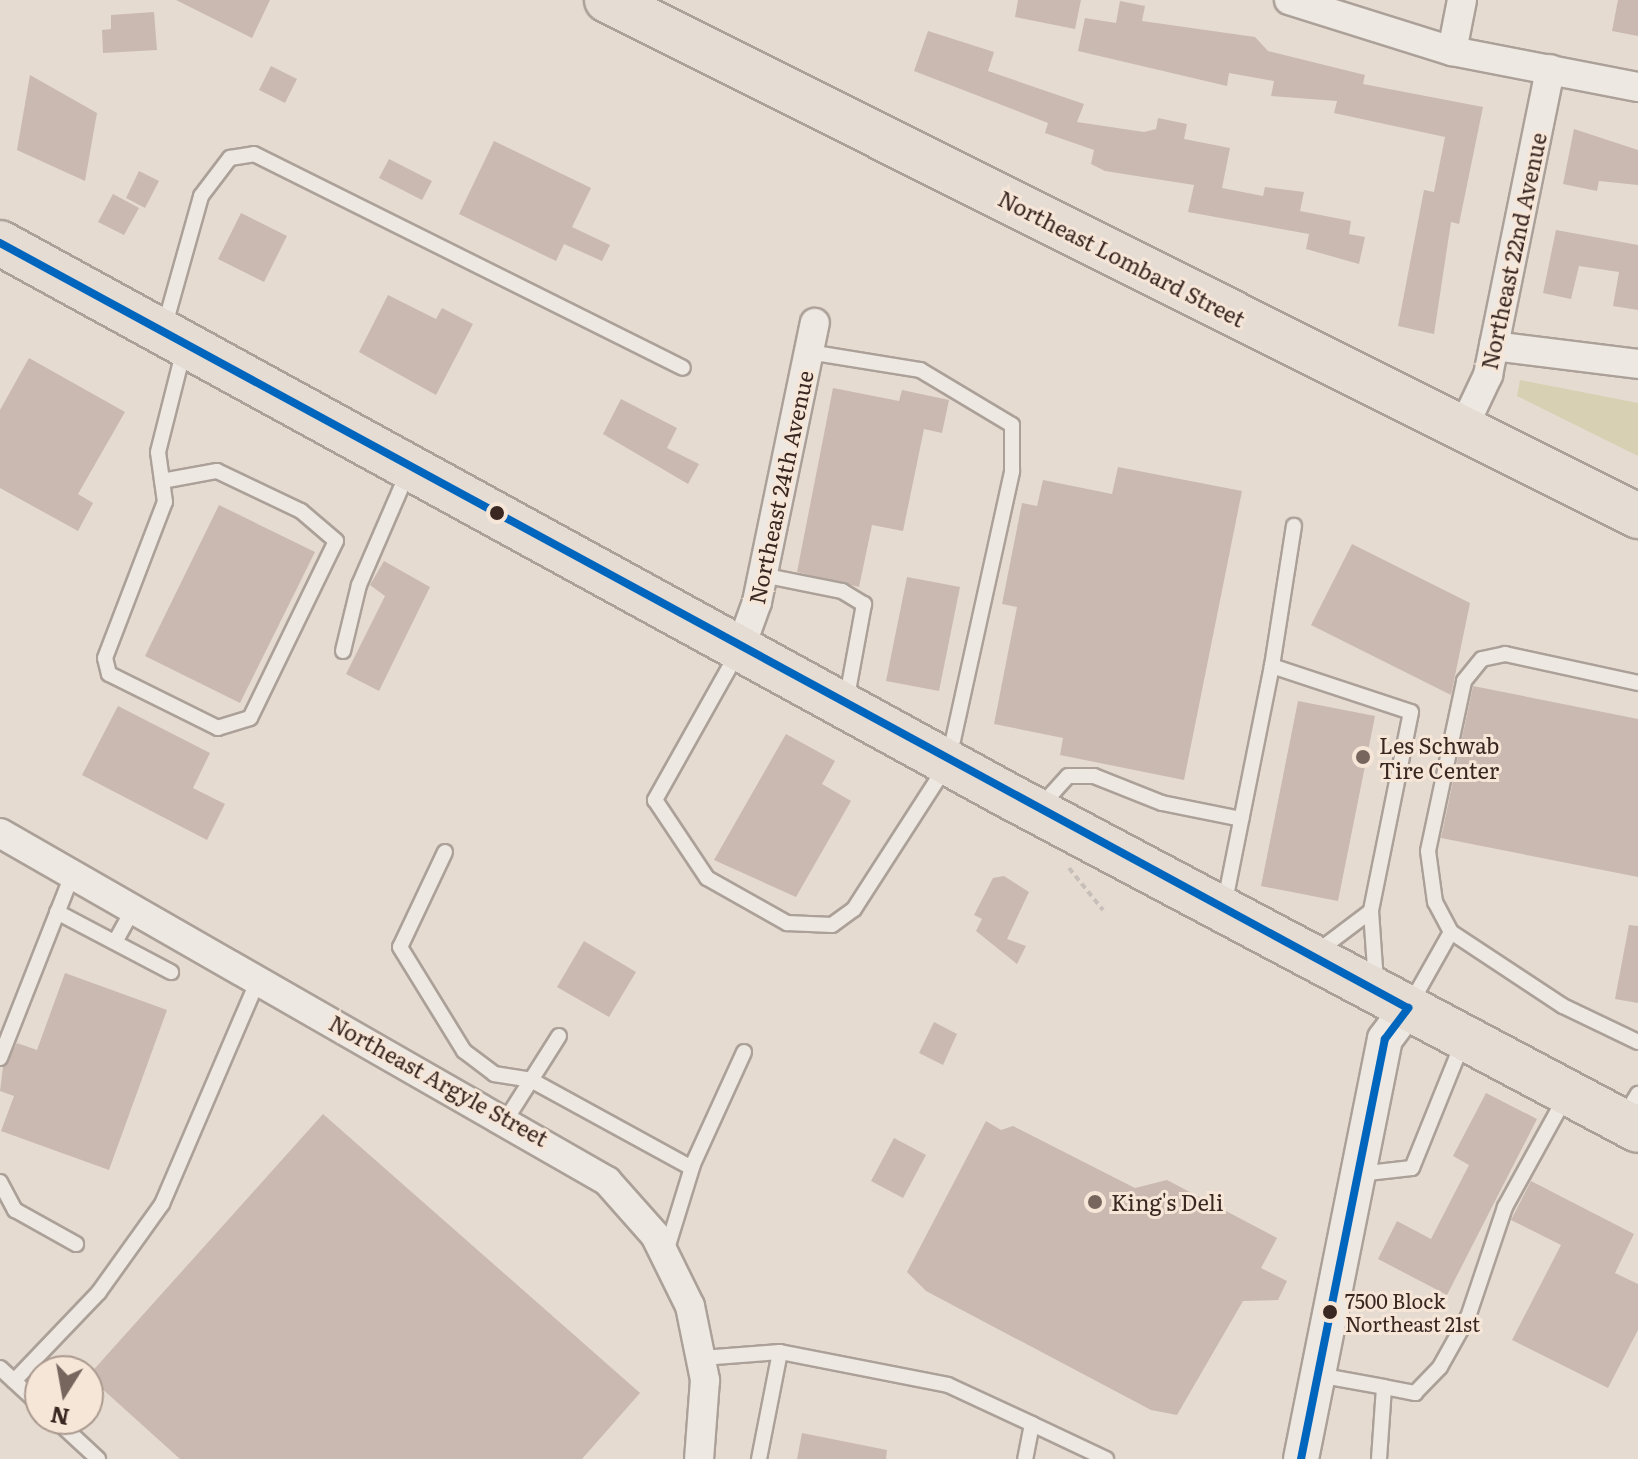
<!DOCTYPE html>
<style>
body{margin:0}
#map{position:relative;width:1638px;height:1459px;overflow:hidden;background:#e6dbd0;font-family:Literata,serif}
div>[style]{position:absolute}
.green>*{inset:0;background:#d8d0b3}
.building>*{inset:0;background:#cab9b1}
.path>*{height:4px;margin-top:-2px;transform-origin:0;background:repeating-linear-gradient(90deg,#c7bfb9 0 6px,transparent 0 10px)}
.roads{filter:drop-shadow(2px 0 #aba199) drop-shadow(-2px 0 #aba199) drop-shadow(0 2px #aba199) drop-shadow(0 -2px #aba199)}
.service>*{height:14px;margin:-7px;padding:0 7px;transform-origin:7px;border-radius:7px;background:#eee8e2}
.minor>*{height:28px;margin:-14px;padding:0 14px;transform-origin:14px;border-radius:14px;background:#eee8e2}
.tertiary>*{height:34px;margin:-17px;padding:0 17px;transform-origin:17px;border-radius:17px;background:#eee8e2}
.primary>*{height:44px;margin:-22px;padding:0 22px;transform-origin:22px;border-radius:22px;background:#e5dcd4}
.bus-1>*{height:8px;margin:-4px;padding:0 4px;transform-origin:4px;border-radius:4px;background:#0065bd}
.dots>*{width:22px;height:22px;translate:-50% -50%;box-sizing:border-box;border:4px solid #f6e6d8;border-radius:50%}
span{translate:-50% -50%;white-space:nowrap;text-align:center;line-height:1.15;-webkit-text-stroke:6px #f6e6d8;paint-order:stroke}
.bus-label{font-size:20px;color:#3b2721}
.left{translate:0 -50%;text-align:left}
.street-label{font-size:22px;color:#3b2721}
.poi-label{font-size:22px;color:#3b2721}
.north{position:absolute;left:24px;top:1355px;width:80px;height:80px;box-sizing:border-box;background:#f6e6d8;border:2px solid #ab9a8f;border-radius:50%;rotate:191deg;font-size:22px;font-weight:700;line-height:32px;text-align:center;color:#3b2721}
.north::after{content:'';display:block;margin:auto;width:28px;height:36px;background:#77665e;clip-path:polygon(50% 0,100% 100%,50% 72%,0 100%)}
</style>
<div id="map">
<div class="green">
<div style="clip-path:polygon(1520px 380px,1638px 403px,1638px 456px,1517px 396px)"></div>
</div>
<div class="building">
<div style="clip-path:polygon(176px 0,270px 0,252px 38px)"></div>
<div style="clip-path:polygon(1018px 0,1081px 0,1075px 29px,1015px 17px)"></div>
<div style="clip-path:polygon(1618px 0,1638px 0,1638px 36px,1612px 31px)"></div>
<div style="clip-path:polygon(1120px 1px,1145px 6px,1142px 21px,1255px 37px,1268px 51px,1365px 75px,1363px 84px,1483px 107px,1459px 224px,1451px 222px,1434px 334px,1398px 326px,1424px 190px,1434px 192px,1445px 137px,1334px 113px,1337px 101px,1271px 96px,1274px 81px,1229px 73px,1227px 86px,1078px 51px,1085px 18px,1116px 23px)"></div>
<div style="clip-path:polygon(154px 12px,157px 50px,103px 53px,102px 30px,111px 29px,111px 15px)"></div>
<div style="clip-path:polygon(928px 31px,994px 52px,988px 71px,1084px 104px,1077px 122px,1144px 132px,1156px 129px,1158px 118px,1187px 124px,1184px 139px,1230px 148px,1222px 188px,1263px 196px,1265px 187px,1304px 192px,1300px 211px,1351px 221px,1349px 234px,1365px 237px,1359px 264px,1306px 249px,1309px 234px,1188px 212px,1194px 185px,1105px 171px,1091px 164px,1094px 150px,1045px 133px,1048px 123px,914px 71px)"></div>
<div style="clip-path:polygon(271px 66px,297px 79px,285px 103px,259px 90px)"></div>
<div style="clip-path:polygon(30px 75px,97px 113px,85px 181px,17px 150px)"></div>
<div style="clip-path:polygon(1574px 129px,1638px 150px,1638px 185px,1599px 181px,1597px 191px,1563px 184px)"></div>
<div style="clip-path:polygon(494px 141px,591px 188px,572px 227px,610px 245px,602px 261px,564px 244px,556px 261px,459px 214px)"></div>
<div style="clip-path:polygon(389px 159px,432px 181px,422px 200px,379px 178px)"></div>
<div style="clip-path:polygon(139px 171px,159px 181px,145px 208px,126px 198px)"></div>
<div style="clip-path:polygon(113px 194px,139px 208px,124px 235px,98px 222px)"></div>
<div style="clip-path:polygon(241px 213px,287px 236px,264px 282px,218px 259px)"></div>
<div style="clip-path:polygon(1556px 230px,1638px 245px,1638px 310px,1613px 306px,1619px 272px,1579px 266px,1571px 299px,1543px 293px)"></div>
<div style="clip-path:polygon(388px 295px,436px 319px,442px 308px,473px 324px,436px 395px,359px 352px)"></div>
<div style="clip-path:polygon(29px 358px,125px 412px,78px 494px,93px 503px,78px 531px,0 488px,0 410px)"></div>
<div style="clip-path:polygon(833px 388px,899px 401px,902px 390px,949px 400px,942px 433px,924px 429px,903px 531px,872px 525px,859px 587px,797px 572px)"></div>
<div style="clip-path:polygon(621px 399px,677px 428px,667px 448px,699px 464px,688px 484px,603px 434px)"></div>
<div style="clip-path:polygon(1118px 467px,1242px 491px,1184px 780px,1060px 755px,1063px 738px,994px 724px,1017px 607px,1002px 604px,1022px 503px,1037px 506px,1043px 480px,1112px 494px)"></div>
<div style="clip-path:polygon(219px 505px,315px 552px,240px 703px,145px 656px)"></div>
<div style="clip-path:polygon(1352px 544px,1470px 603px,1451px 695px,1311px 625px)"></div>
<div style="clip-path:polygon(384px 561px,430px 587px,379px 691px,346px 674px,385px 596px,370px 585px)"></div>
<div style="clip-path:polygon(907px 577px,960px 587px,939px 691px,886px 681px)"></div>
<div style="clip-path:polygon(1473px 686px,1638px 719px,1638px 877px,1441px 838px)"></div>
<div style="clip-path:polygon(1298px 701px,1375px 716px,1338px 901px,1261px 886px)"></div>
<div style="clip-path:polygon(118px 706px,210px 753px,193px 788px,225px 804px,207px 840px,82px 775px)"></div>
<div style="clip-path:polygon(786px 734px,835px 761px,822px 784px,851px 801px,796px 897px,714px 860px)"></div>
<div style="clip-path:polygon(1004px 876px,1029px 892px,1007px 939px,1026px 946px,1017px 964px,976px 931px,982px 919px,974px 915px,993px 878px)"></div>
<div style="clip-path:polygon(1629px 925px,1638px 926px,1638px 1003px,1615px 999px)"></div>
<div style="clip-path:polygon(584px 941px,636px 972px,609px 1017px,557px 987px)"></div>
<div style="clip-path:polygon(65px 973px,167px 1010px,109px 1170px,1px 1131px,14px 1096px,0 1091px,3px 1067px,17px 1043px,37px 1050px)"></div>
<div style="clip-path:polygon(934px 1022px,957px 1034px,943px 1065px,919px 1053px)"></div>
<div style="clip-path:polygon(1486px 1093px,1537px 1119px,1447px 1295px,1378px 1259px,1397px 1221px,1431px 1239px,1469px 1165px,1453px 1156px)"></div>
<div style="clip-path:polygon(323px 1114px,640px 1393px,582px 1459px,180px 1459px,88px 1376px)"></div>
<div style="clip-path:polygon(986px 1121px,1001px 1130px,1013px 1126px,1135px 1188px,1167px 1180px,1277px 1238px,1261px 1268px,1287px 1281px,1278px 1300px,1243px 1301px,1177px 1415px,1151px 1410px,926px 1291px,907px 1272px)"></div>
<div style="clip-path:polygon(894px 1138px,926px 1155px,903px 1198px,871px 1181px)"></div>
<div style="clip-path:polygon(1531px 1181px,1634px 1234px,1615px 1273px,1638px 1284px,1638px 1330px,1608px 1388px,1512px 1340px,1561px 1245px,1511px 1220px)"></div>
<div style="clip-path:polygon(802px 1433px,887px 1450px,886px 1459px,797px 1459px)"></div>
</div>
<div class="path">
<div style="left:1069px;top:868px;width:54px;rotate:51deg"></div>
</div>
<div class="roads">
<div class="service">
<div style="left:164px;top:328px;width:137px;rotate:-74.3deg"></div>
<div style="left:201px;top:196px;width:48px;rotate:-52.7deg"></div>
<div style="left:230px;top:158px;width:24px;rotate:-9deg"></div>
<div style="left:254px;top:154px;width:479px;rotate:26.5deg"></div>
<div style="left:162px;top:481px;width:56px;rotate:-10.3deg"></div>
<div style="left:217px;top:471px;width:93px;rotate:25.5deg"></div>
<div style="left:301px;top:511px;width:46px;rotate:40.6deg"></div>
<div style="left:336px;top:541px;width:197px;rotate:115.9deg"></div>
<div style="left:250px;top:718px;width:34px;rotate:163deg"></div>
<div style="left:218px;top:728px;width:122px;rotate:-153.6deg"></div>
<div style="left:109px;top:674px;width:16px;rotate:-104deg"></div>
<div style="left:105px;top:658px;width:167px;rotate:-69deg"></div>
<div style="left:165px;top:502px;width:50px;rotate:-98deg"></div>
<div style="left:158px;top:452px;width:106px;rotate:-75.8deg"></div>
<div style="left:762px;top:575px;width:82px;rotate:11.3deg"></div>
<div style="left:842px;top:591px;width:26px;rotate:31deg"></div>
<div style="left:864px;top:604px;width:100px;rotate:100.4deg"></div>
<div style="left:343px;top:651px;width:68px;rotate:-76.4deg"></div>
<div style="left:359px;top:585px;width:123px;rotate:-66.6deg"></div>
<div style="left:738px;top:652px;width:170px;rotate:119.3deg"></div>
<div style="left:655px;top:800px;width:94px;rotate:56.3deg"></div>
<div style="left:707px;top:878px;width:92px;rotate:29.4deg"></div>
<div style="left:787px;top:923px;width:45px;rotate:2.5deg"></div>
<div style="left:832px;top:925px;width:27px;rotate:-36deg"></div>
<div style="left:854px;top:909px;width:174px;rotate:-57.2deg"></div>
<div style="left:948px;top:763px;width:299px;rotate:-77.6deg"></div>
<div style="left:1012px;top:471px;width:46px;rotate:-90deg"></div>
<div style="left:1012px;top:425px;width:107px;rotate:-149.1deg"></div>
<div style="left:920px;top:370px;width:112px;rotate:-170.8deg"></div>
<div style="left:1272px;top:666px;width:142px;rotate:-81.1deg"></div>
<div style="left:1039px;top:808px;width:43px;rotate:-47.8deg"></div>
<div style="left:1068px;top:776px;width:26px"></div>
<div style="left:1094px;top:776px;width:73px;rotate:21.7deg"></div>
<div style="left:1162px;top:803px;width:81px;rotate:11.4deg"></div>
<div style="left:445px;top:852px;width:105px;rotate:115.3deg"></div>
<div style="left:400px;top:947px;width:122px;rotate:58.4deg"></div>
<div style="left:464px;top:1051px;width:38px;rotate:37deg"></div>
<div style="left:494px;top:1074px;width:37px;rotate:9deg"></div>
<div style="left:531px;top:1080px;width:183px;rotate:28.7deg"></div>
<div style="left:1224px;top:906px;width:245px;rotate:-78.7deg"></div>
<div style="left:1272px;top:666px;width:146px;rotate:18.3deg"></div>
<div style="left:1411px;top:712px;width:203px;rotate:101.4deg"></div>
<div style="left:1371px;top:911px;width:72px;rotate:86deg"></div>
<div style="left:57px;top:912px;width:129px;rotate:27.8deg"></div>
<div style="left:1451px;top:932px;width:34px;rotate:-118deg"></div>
<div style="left:1435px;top:902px;width:51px;rotate:-97.8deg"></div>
<div style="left:1428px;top:851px;width:174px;rotate:-78deg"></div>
<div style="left:1464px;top:681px;width:28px;rotate:-51deg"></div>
<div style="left:1482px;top:659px;width:24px;rotate:-12deg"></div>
<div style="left:1505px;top:654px;width:136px;rotate:12.3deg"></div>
<div style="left:115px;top:942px;width:39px;rotate:-61deg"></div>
<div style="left:1318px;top:951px;width:66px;rotate:-37deg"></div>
<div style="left:1411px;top:1003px;width:81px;rotate:-60.6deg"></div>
<div style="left:1451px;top:932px;width:134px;rotate:33.5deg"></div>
<div style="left:1563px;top:1006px;width:83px;rotate:25.6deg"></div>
<div style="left:0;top:1058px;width:199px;rotate:-68.5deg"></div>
<div style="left:1624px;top:1117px;width:27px;rotate:-59deg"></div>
<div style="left:507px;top:1118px;width:97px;rotate:-57.6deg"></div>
<div style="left:1359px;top:1174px;width:53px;rotate:-6.5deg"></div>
<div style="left:1412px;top:1168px;width:136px;rotate:-68deg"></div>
<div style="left:0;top:1182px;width:32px;rotate:62deg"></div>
<div style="left:15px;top:1210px;width:70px;rotate:29.1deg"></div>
<div style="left:666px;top:1252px;width:92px;rotate:-72.9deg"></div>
<div style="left:693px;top:1164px;width:123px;rotate:-65.5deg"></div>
<div style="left:702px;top:1358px;width:78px;rotate:-4.4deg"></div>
<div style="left:0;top:1368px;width:54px;rotate:42.8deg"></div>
<div style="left:1318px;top:1375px;width:67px;rotate:10.3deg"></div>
<div style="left:14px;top:1381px;width:123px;rotate:-46.3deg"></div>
<div style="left:99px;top:1292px;width:108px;rotate:-54.4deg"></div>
<div style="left:162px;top:1204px;width:246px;rotate:-66.8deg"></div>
<div style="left:55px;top:1419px;width:59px;rotate:42.9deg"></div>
<div style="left:1032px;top:1424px;width:82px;rotate:25.3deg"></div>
<div style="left:759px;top:1459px;width:109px;rotate:-78.9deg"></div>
<div style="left:780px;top:1352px;width:171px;rotate:11.1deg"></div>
<div style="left:948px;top:1385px;width:93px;rotate:24.9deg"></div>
<div style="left:1032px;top:1424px;width:36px;rotate:101deg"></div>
<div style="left:1379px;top:1459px;width:72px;rotate:-86deg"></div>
<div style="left:1384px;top:1387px;width:32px;rotate:11deg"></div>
<div style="left:1415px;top:1393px;width:36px;rotate:-46deg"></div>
<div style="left:1440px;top:1367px;width:57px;rotate:-60.8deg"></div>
<div style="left:1468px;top:1317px;width:116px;rotate:-71.4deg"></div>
<div style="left:1505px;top:1207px;width:127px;rotate:-61.2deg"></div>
</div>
<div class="minor">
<div style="left:1289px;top:0;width:171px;rotate:17.4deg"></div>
<div style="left:1452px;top:51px;width:189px;rotate:11deg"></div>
<div style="left:1452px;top:51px;width:52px;rotate:-78.9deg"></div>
<div style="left:1494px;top:346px;width:145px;rotate:7.1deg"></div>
<div style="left:1463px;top:428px;width:59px;rotate:-64.7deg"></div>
<div style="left:1488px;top:375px;width:312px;rotate:-78.5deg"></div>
<div style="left:740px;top:649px;width:50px;rotate:-70.1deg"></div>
<div style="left:757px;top:602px;width:285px;rotate:-78.3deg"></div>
<div style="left:0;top:833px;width:700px;rotate:29.83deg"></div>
<div style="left:607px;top:1181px;width:72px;rotate:48.4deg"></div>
<div style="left:655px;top:1235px;width:79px;rotate:63.8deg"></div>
<div style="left:690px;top:1306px;width:76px;rotate:78.5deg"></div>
<div style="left:705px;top:1380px;width:79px;rotate:94.3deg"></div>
</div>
<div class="tertiary">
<div style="left:1301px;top:1459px;width:428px;rotate:-78.7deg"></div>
<div style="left:1385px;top:1039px;width:39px;rotate:-53deg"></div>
</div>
<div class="primary">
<div style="left:607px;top:0;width:1153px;rotate:26.59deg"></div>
<div style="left:0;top:243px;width:1148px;rotate:28.73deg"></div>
<div style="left:1007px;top:795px;width:714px;rotate:27.96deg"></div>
</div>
</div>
<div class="bus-1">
<div style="left:0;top:243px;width:1602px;rotate:28.52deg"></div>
<div style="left:1301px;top:1459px;width:428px;rotate:-78.7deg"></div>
<div style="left:1385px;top:1039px;width:39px;rotate:-53deg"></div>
</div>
<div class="dots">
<div style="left:497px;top:513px;background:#3b2721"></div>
<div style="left:1363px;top:757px;background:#77665e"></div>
<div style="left:1095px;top:1202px;background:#77665e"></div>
<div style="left:1330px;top:1312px;background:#3b2721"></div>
</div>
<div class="bus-label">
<span class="left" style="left:1345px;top:1312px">7500 Block<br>Northeast 21st</span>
</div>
<div class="street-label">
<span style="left:1513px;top:251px;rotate:-78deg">Northeast 22nd Avenue</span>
<span style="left:1122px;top:258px;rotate:27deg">Northeast Lombard Street</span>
<span style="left:780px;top:487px;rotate:-78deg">Northeast 24th Avenue</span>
<span style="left:439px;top:1080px;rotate:29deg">Northeast Argyle Street</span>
</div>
<div class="poi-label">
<span class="left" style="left:1379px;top:757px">Les Schwab<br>Tire Center</span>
<span class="left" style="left:1111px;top:1202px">King's Deli</span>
</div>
<div class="north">N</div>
</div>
